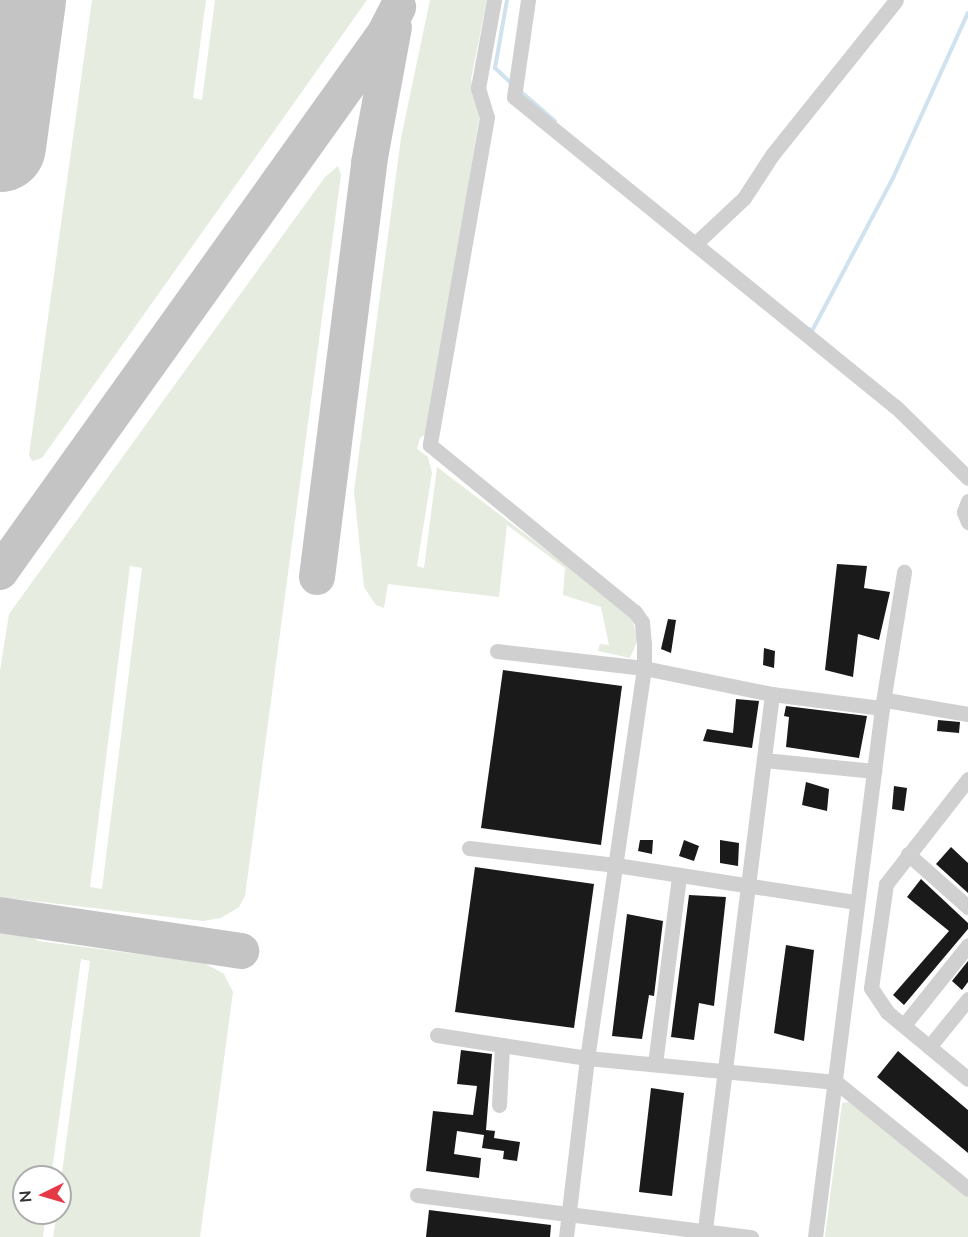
<!DOCTYPE html>
<style>
body{margin:0}
#map{position:relative;width:968px;height:1237px;overflow:hidden;background:#fff;font-family:"Nunito Sans",sans-serif}
div>[style]{position:absolute}
.green>*{inset:0;background:#e6ecdf}
.stream>*{height:4px;margin:-2px;padding:0 2px;transform-origin:2px;border-radius:2px;background:#cfe2ee}
.taxiway>*{height:36px;margin:-18px;padding:0 18px;transform-origin:18px;border-radius:18px;background:#c4c4c4}
.runway>*{height:92px;margin:-46px;padding:0 46px;transform-origin:46px;border-radius:46px;background:#c4c4c4}
.building>*{inset:0;background:#1a1a1a}
.minor>*{height:15px;margin:-7.5px;padding:0 7.5px;transform-origin:7.5px;border-radius:7.5px;background:#d0d0d0}
span{translate:-50% -50%;white-space:nowrap;text-align:center;line-height:1.15;-webkit-text-stroke:6px #fff;paint-order:stroke}
.north{position:absolute;left:12px;top:1165px;width:60px;height:60px;box-sizing:border-box;background:#fff;border:2px solid #adadad;border-radius:50%;rotate:265deg;font-size:16px;font-weight:700;line-height:24px;text-align:center;color:#333}
.north::after{content:'';display:block;margin:auto;width:21px;height:27px;background:#e63946;clip-path:polygon(50% 0,100% 100%,50% 72%,0 100%)}
</style>
<div id="map">
<div class="green">
<div style="clip-path:polygon(92px 0,206px 0,193px 98px,202px 100px,215px 0,367px 0,42px 458px,32px 461px,29px 455px)"></div>
<div style="clip-path:polygon(430px 0,487px 0,471px 79px,480px 113px,429px 432px,420px 438px,417px 449px,428px 457px,432px 473px,417px 566px,424px 568px,437px 467px,616px 603px,632px 620px,636px 631px,637px 642px,630px 658px,598px 651px,600px 644px,609px 645px,601px 607px,563px 595px,565px 568px,507px 525px,499px 597px,388px 584px,384px 608px,376px 605px,364px 587px,354px 491px,401px 138px)"></div>
<div style="clip-path:polygon(evenodd,338px 166px,341px 175px,245px 896px,239px 907px,221px 918px,203px 921px,0 897px,0 671px,9px 614px,325px 177px,338px 166px,130px 566px,142px 568px,102px 889px,90px 887px,130px 566px)"></div>
<div style="clip-path:polygon(0 928px,29px 934px,38px 941px,176px 959px,190px 955px,224px 974px,233px 992px,200px 1237px,53px 1237px,57px 1213px,60px 1213px,60px 1188px,90px 961px,81px 959px,51px 1177px,24px 1177px,24px 1213px,46px 1213px,43px 1237px,0 1237px)"></div>
<div style="clip-path:polygon(849px 1102px,968px 1195px,968px 1237px,825px 1237px,842px 1103px)"></div>
</div>
<div class="stream">
<div style="left:507px;top:0;width:69px;rotate:100deg"></div>
<div style="left:495px;top:68px;width:23px;rotate:43deg"></div>
<div style="left:520px;top:91px;width:46px;rotate:40.6deg"></div>
<div style="left:809px;top:329px;width:4px;rotate:34deg"></div>
<div style="left:812px;top:331px;width:173px;rotate:-62.1deg"></div>
<div style="left:893px;top:178px;width:181px;rotate:-65.6deg"></div>
</div>
<div class="taxiway">
<div style="left:0;top:572px;width:662px;rotate:-54.46deg"></div>
<div style="left:385px;top:33px;width:29px;rotate:-63deg"></div>
<div style="left:317px;top:577px;width:417px;rotate:-82.8deg"></div>
<div style="left:369px;top:163px;width:138px;rotate:-79.6deg"></div>
<div style="left:0;top:915px;width:244px;rotate:8.5deg"></div>
</div>
<div class="runway">
<div style="left:0;top:146px;width:147px;rotate:-82.2deg"></div>
</div>
<div class="building">
<div style="clip-path:polygon(837px 564px,867px 566px,864px 588px,890px 592px,879px 640px,858px 634px,853px 677px,825px 670px)"></div>
<div style="clip-path:polygon(668px 619px,676px 620px,671px 653px,661px 649px)"></div>
<div style="clip-path:polygon(764px 648px,775px 651px,774px 668px,763px 665px)"></div>
<div style="clip-path:polygon(503px 670px,622px 686px,601px 845px,481px 828px)"></div>
<div style="clip-path:polygon(736px 699px,759px 701px,752px 748px,703px 741px,707px 729px,733px 733px)"></div>
<div style="clip-path:polygon(786px 706px,867px 716px,859px 758px,786px 747px,789px 717px,784px 716px)"></div>
<div style="clip-path:polygon(938px 720px,960px 722px,959px 733px,937px 731px)"></div>
<div style="clip-path:polygon(806px 782px,829px 789px,827px 811px,802px 805px)"></div>
<div style="clip-path:polygon(894px 786px,907px 788px,904px 811px,892px 809px)"></div>
<div style="clip-path:polygon(640px 840px,653px 840px,652px 854px,638px 851px)"></div>
<div style="clip-path:polygon(684px 840px,699px 846px,694px 861px,679px 856px)"></div>
<div style="clip-path:polygon(720px 840px,739px 843px,738px 866px,720px 863px)"></div>
<div style="clip-path:polygon(951px 847px,968px 863px,968px 893px,936px 864px)"></div>
<div style="clip-path:polygon(475px 867px,594px 884px,574px 1028px,455px 1012px)"></div>
<div style="clip-path:polygon(921px 879px,968px 923px,968px 929px,904px 1005px,893px 995px,949px 931px,907px 897px)"></div>
<div style="clip-path:polygon(689px 895px,726px 897px,714px 1006px,699px 1003px,694px 1040px,671px 1037px)"></div>
<div style="clip-path:polygon(627px 914px,663px 921px,654px 996px,649px 995px,642px 1039px,612px 1036px)"></div>
<div style="clip-path:polygon(786px 945px,814px 950px,804px 1041px,774px 1033px)"></div>
<div style="clip-path:polygon(968px 961px,968px 982px,962px 990px,952px 981px)"></div>
<div style="clip-path:polygon(461px 1050px,492px 1054px,486px 1130px,495px 1131px,494px 1138px,520px 1142px,517px 1161px,503px 1159px,504px 1151px,482px 1148px,484px 1135px,457px 1131px,454px 1154px,481px 1158px,479px 1178px,426px 1171px,433px 1111px,473px 1115px,477px 1086px,457px 1084px)"></div>
<div style="clip-path:polygon(898px 1051px,968px 1110px,968px 1153px,877px 1077px)"></div>
<div style="clip-path:polygon(651px 1088px,684px 1093px,672px 1196px,639px 1192px)"></div>
<div style="clip-path:polygon(429px 1210px,551px 1225px,550px 1237px,426px 1237px)"></div>
</div>
<div class="minor">
<div style="left:494px;top:0;width:89px;rotate:100.3deg"></div>
<div style="left:478px;top:88px;width:30px;rotate:73deg"></div>
<div style="left:487px;top:117px;width:333px;rotate:99.9deg"></div>
<div style="left:430px;top:445px;width:264px;rotate:39.2deg"></div>
<div style="left:635px;top:612px;width:12px;rotate:55deg"></div>
<div style="left:642px;top:622px;width:22px;rotate:85deg"></div>
<div style="left:644px;top:644px;width:24px;rotate:90deg"></div>
<div style="left:644px;top:668px;width:394px;rotate:98.3deg"></div>
<div style="left:587px;top:1058px;width:180px;rotate:96.7deg"></div>
<div style="left:528px;top:0;width:98px;rotate:98.2deg"></div>
<div style="left:514px;top:97px;width:492px;rotate:39.1deg"></div>
<div style="left:896px;top:407px;width:101px;rotate:44.6deg"></div>
<div style="left:695px;top:244px;width:67px;rotate:-43.2deg"></div>
<div style="left:744px;top:198px;width:51px;rotate:-56.9deg"></div>
<div style="left:772px;top:155px;width:198px;rotate:-51.3deg"></div>
<div style="left:968px;top:501px;width:12px;rotate:110deg"></div>
<div style="left:964px;top:512px;width:11px;rotate:68deg"></div>
<div style="left:497px;top:651px;width:148px;rotate:6.6deg"></div>
<div style="left:644px;top:668px;width:131px;rotate:11.5deg"></div>
<div style="left:772px;top:694px;width:111px;rotate:7.3deg"></div>
<div style="left:886px;top:700px;width:83px;rotate:9.7deg"></div>
<div style="left:764px;top:760px;width:111px;rotate:5.7deg"></div>
<div style="left:968px;top:779px;width:133px;rotate:128deg"></div>
<div style="left:886px;top:884px;width:105px;rotate:98.2deg"></div>
<div style="left:871px;top:988px;width:29px;rotate:56deg"></div>
<div style="left:887px;top:1012px;width:105px;rotate:39.6deg"></div>
<div style="left:469px;top:848px;width:148px;rotate:6.6deg"></div>
<div style="left:616px;top:865px;width:243px;rotate:8.8deg"></div>
<div style="left:908px;top:854px;width:80px;rotate:41.5deg"></div>
<div style="left:904px;top:1025px;width:102px;rotate:-51.3deg"></div>
<div style="left:437px;top:1035px;width:152px;rotate:8.7deg"></div>
<div style="left:587px;top:1058px;width:250px;rotate:5.5deg"></div>
<div style="left:836px;top:1082px;width:170px;rotate:39deg"></div>
<div style="left:929px;top:1047px;width:62px;rotate:-50.9deg"></div>
<div style="left:655px;top:1064px;width:190px;rotate:-82.7deg"></div>
<div style="left:499px;top:1105px;width:60px;rotate:-87.1deg"></div>
<div style="left:417px;top:1195px;width:337px;rotate:7.2deg"></div>
<div style="left:704px;top:1237px;width:547px;rotate:-82.86deg"></div>
<div style="left:815px;top:1237px;width:533px;rotate:-82.78deg"></div>
<div style="left:882px;top:708px;width:138px;rotate:-80.8deg"></div>
</div>
<div class="north">N</div>
</div>
